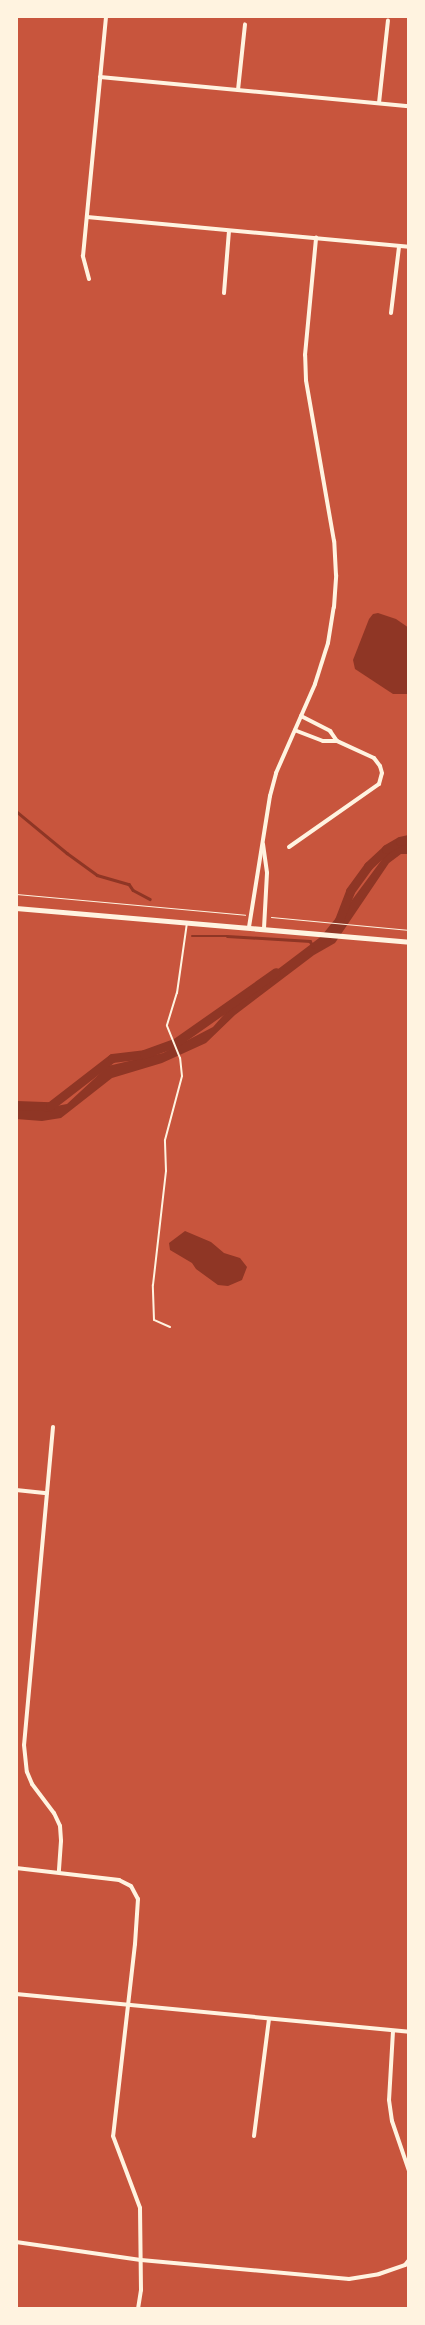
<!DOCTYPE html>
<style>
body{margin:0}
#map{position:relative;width:425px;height:2325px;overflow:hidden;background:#c8553d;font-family:"Varela Round",sans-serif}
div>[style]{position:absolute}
.water>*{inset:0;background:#8f3625}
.stream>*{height:2.5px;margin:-1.25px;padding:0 1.25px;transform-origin:1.25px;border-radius:1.25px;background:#8f3625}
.canal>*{height:9px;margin:-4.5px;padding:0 4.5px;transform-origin:4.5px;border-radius:4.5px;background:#8f3625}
.path>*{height:1px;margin:-0.5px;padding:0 0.5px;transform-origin:0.5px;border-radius:0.5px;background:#fff3e0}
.service>*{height:2px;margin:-1px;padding:0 1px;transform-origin:1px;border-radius:1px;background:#fff3e0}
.minor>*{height:4px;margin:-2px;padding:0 2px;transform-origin:2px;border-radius:2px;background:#fff3e0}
.tertiary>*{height:4.5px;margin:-2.25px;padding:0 2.25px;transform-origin:2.25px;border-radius:2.25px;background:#fff3e0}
span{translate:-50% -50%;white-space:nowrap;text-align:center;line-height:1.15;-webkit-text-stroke:4px #fff3e0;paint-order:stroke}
.frame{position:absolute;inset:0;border:18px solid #fff3e0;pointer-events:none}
</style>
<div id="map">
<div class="water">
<div style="clip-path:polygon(378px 613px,396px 619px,409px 628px,409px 694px,393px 694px,355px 669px,353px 660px,369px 619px,373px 614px)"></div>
<div style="clip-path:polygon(409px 842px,409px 854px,401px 854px,389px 863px,335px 943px,314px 955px,235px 1015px,206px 1043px,162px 1063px,112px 1078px,61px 1118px,42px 1121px,16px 1119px,16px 1107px,46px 1108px,67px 1104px,108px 1066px,163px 1053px,213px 1027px,236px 1001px,331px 929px,341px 920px,352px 900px,389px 850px,396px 845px)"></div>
<div style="clip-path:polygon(185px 1231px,211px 1242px,224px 1253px,240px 1258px,247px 1267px,242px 1280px,228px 1286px,218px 1285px,196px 1269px,192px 1263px,170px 1250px,169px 1243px)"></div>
</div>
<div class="stream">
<div style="left:16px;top:811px;width:66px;rotate:39.5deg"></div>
<div style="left:67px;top:853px;width:37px;rotate:36deg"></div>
<div style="left:97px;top:875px;width:33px;rotate:16deg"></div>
<div style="left:129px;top:884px;width:7px;rotate:56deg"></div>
<div style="left:133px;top:890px;width:19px;rotate:28deg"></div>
<div style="left:192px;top:936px;width:35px"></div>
<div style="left:227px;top:936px;width:83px;rotate:3.4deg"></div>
<div style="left:310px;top:941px;width:6px;rotate:59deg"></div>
</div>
<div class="canal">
<div style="left:327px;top:935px;width:19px;rotate:-51deg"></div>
<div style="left:339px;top:920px;width:31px;rotate:-69deg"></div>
<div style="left:350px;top:891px;width:31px;rotate:-54deg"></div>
<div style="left:368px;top:866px;width:25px;rotate:-43deg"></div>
<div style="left:386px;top:849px;width:16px;rotate:-30deg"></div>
<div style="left:400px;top:841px;width:9px;rotate:-13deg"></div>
<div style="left:16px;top:1105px;width:34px;rotate:2deg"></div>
<div style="left:50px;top:1106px;width:78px;rotate:-37.7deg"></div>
<div style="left:112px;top:1058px;width:32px;rotate:-7deg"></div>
<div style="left:144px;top:1054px;width:33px;rotate:-20deg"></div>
<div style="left:175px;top:1043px;width:123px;rotate:-35.1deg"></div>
</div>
<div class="path">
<div style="left:16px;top:894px;width:230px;rotate:5.2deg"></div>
<div style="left:271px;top:917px;width:139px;rotate:5.4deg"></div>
</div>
<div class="service">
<div style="left:170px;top:1327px;width:17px;rotate:-156deg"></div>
<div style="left:154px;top:1320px;width:35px;rotate:-92deg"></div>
<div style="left:153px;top:1285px;width:115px;rotate:-83.5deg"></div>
<div style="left:166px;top:1171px;width:31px;rotate:-92deg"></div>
<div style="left:165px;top:1140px;width:66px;rotate:-75.1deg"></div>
<div style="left:182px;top:1076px;width:18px;rotate:-96deg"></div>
<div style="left:180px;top:1058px;width:35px;rotate:-112deg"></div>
<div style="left:167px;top:1025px;width:34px;rotate:-73deg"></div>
<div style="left:177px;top:993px;width:71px;rotate:-81.9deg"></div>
</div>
<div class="minor">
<div style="left:100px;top:77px;width:310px;rotate:5.4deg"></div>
<div style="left:238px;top:90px;width:66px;rotate:-83.9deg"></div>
<div style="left:379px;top:103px;width:83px;rotate:-83.8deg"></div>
<div style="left:87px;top:217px;width:323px;rotate:5.3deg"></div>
<div style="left:89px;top:279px;width:24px;rotate:-105deg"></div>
<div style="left:83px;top:256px;width:241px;rotate:-84.5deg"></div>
<div style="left:224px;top:293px;width:62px;rotate:-85.4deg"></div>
<div style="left:391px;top:313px;width:66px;rotate:-83.1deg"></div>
<div style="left:301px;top:716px;width:33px;rotate:27deg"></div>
<div style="left:330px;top:731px;width:12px;rotate:55deg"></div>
<div style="left:263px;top:844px;width:29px;rotate:82deg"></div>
<div style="left:267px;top:873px;width:55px;rotate:93.1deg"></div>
<div style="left:289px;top:847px;width:110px;rotate:-35deg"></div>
<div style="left:379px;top:784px;width:11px;rotate:-75deg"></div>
<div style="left:382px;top:773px;width:7px;rotate:-106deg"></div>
<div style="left:380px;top:766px;width:10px;rotate:-127deg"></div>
<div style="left:374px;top:758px;width:41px;rotate:-155.3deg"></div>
<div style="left:337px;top:741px;width:14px;rotate:180deg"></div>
<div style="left:323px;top:741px;width:30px;rotate:-159deg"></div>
<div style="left:249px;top:927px;width:133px;rotate:-80.9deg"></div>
<div style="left:270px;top:796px;width:24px;rotate:-75deg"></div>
<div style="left:276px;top:773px;width:97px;rotate:-66.3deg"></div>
<div style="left:315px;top:684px;width:43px;rotate:-72.4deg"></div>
<div style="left:328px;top:643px;width:36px;rotate:-81deg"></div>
<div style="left:334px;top:607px;width:32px;rotate:-86deg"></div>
<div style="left:336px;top:575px;width:34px;rotate:-93deg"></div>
<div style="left:334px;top:541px;width:163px;rotate:-99.9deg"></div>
<div style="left:306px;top:380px;width:25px;rotate:-92deg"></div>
<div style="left:305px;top:355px;width:118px;rotate:-84.6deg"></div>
<div style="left:53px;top:1427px;width:319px;rotate:95.2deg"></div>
<div style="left:24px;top:1745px;width:27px;rotate:84deg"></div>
<div style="left:27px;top:1772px;width:13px;rotate:67deg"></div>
<div style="left:32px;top:1784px;width:36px;rotate:53deg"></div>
<div style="left:54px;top:1813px;width:14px;rotate:65deg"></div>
<div style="left:60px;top:1826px;width:15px;rotate:86deg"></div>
<div style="left:61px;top:1841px;width:31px;rotate:94deg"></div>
<div style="left:16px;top:1490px;width:31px;rotate:6deg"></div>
<div style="left:16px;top:1868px;width:104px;rotate:6.6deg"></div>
<div style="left:119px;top:1880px;width:13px;rotate:27deg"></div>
<div style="left:131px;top:1886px;width:15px;rotate:62deg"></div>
<div style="left:138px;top:1899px;width:45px;rotate:93.8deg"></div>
<div style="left:135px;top:1944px;width:193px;rotate:96.5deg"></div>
<div style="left:113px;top:2136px;width:77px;rotate:69.4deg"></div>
<div style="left:140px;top:2208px;width:82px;rotate:89.3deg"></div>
<div style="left:141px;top:2290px;width:19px;rotate:99deg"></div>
<div style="left:16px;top:1994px;width:395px;rotate:5.5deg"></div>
<div style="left:393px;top:2031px;width:69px;rotate:93.3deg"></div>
<div style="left:389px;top:2100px;width:21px;rotate:82deg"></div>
<div style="left:392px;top:2121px;width:53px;rotate:71.2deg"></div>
<div style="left:254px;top:2136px;width:118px;rotate:-82.7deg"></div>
<div style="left:16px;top:2242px;width:126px;rotate:8.2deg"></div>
<div style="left:141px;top:2260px;width:209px;rotate:5.2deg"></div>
<div style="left:349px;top:2279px;width:30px;rotate:-9deg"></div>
<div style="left:379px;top:2274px;width:28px;rotate:-19deg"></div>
<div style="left:405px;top:2265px;width:6px;rotate:-51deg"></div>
</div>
<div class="tertiary">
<div style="left:16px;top:908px;width:394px;rotate:4.9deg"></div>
</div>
<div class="frame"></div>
</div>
